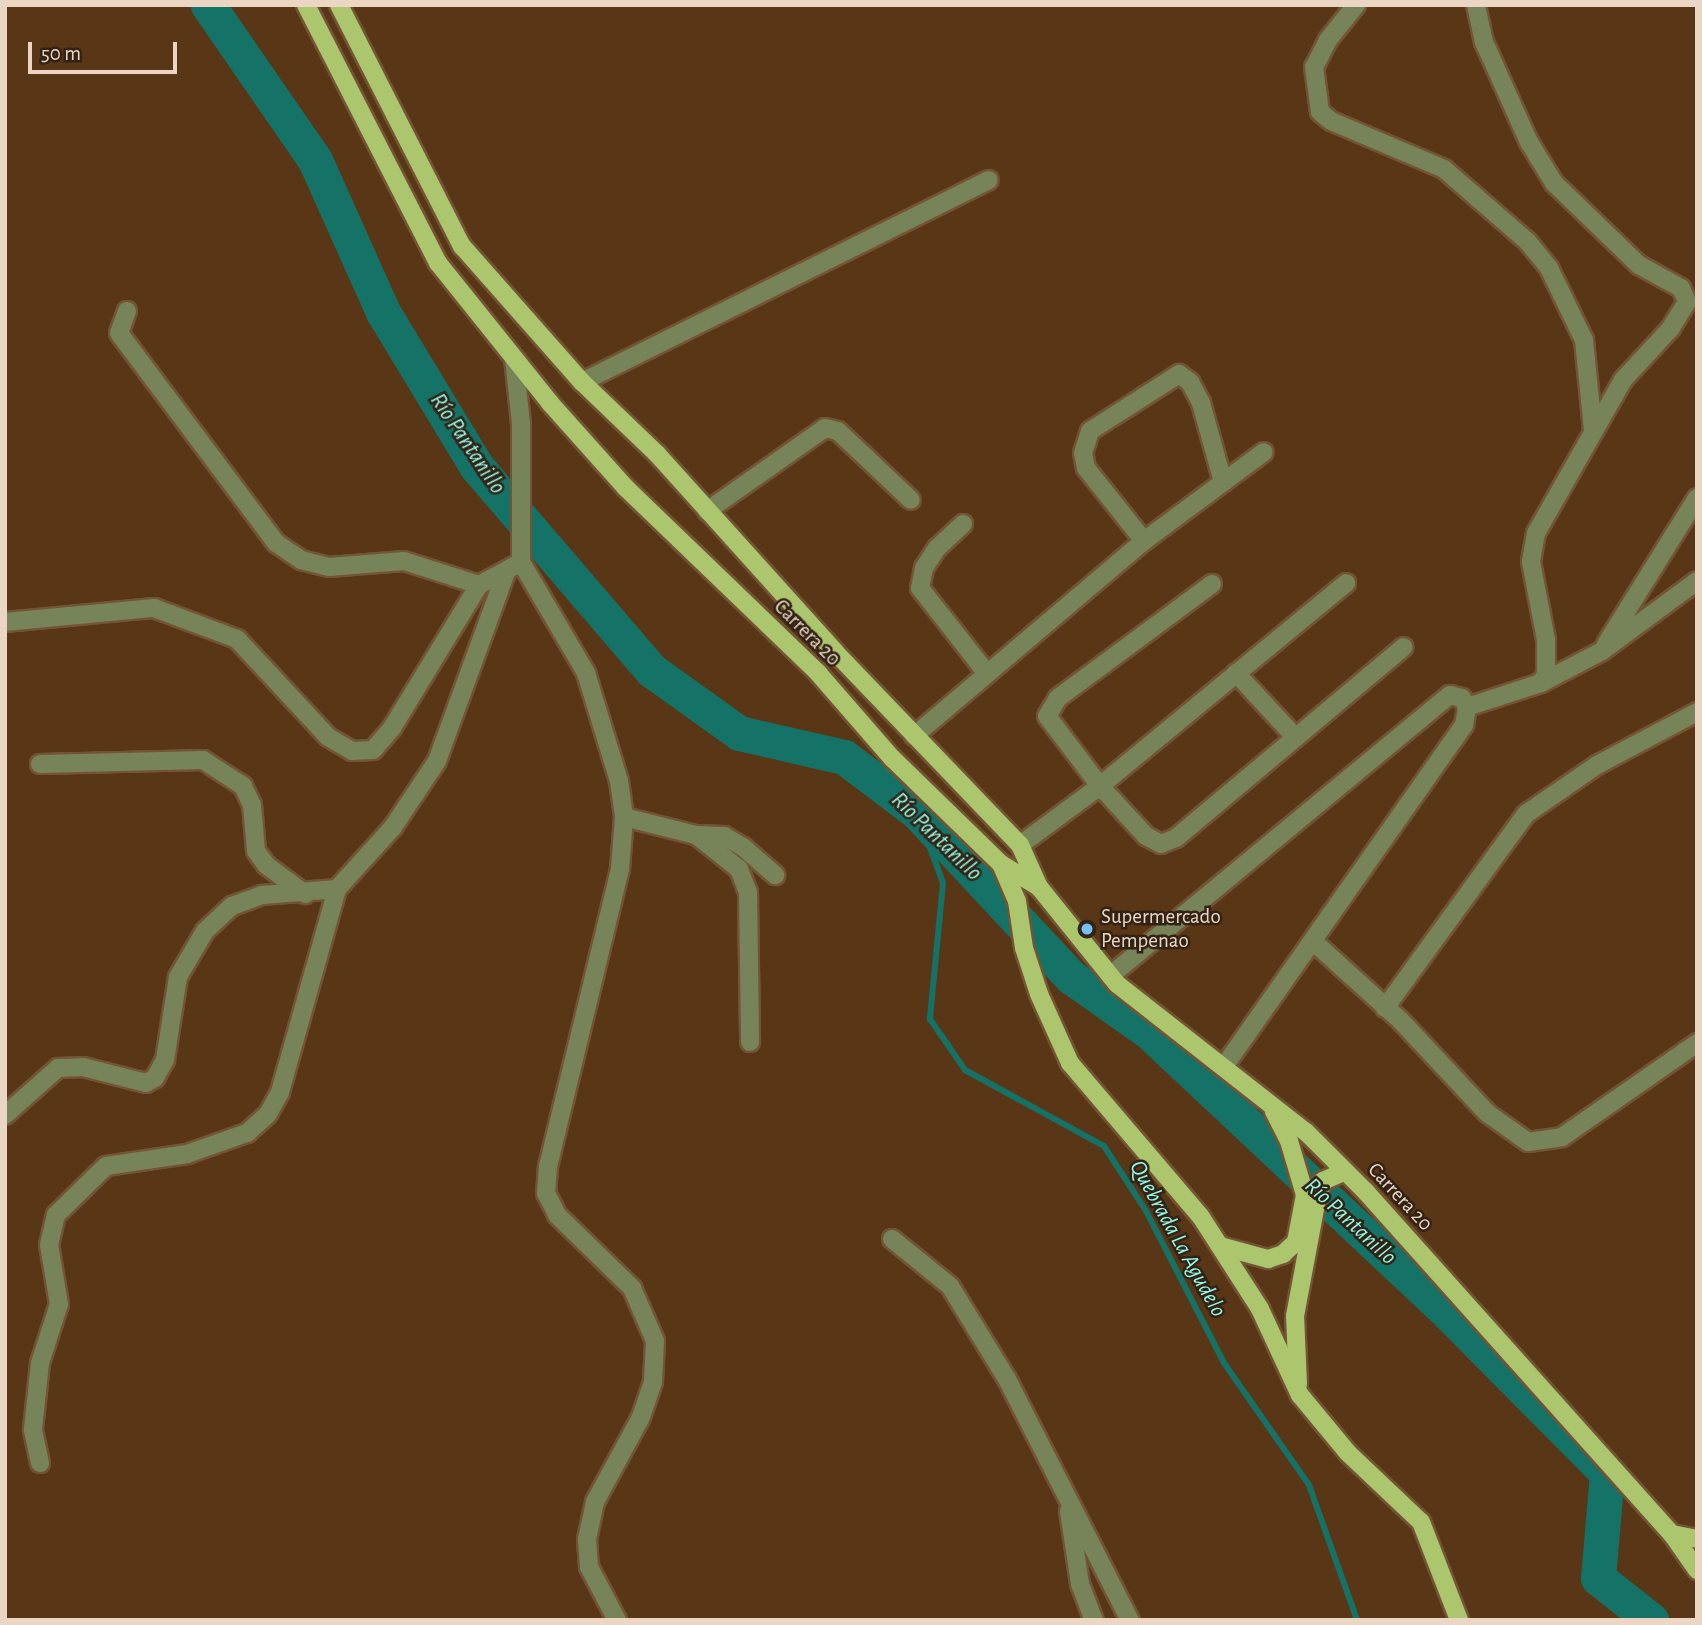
<!DOCTYPE html>
<meta charset="utf-8">
<style>
body{margin:0}
#map{position:relative;width:1702px;height:1625px;overflow:hidden;background:#593716;font-family:"Alegreya Sans",sans-serif}
div>[style]{position:absolute}
.stream>*{height:6px;margin:-3px;padding:0 3px;transform-origin:3px;border-radius:3px;background:#157266}
.river>*{height:35px;margin:-17.5px;padding:0 17.5px;transform-origin:17.5px;border-radius:17.5px;background:#157266}
.roads{filter:drop-shadow(2px 0 #735435) drop-shadow(-2px 0 #735435) drop-shadow(0 2px #735435) drop-shadow(0 -2px #735435)}
.minor>*{height:18px;margin:-9px;padding:0 9px;transform-origin:9px;border-radius:9px;background:#77845a}
.major>*{height:18px;margin:-9px;padding:0 9px;transform-origin:9px;border-radius:9px;background:#acc66e}
.dots>*{width:19px;height:19px;translate:-50% -50%;box-sizing:border-box;border:4px solid #322315;border-radius:50%}
span{translate:-50% -50%;white-space:nowrap;text-align:center;line-height:1.15;-webkit-text-stroke:5px #322315;paint-order:stroke}
.street-label{font-size:21px;color:#ebd6c4}
.poi-label{font-size:21px;color:#ebd6c4}
.left{translate:0 -50%;text-align:left}
.water-label{font-size:23px;color:#91fae9;font-style:italic}
.frame{position:absolute;inset:0;border:7px solid #ebd6c4;pointer-events:none}
.scale{position:absolute;left:28px;top:42px;width:149px;height:32px;box-sizing:border-box;border:4px solid #ebd6c4;border-top:0;padding-left:9px;font-size:21px;line-height:24px;white-space:nowrap;color:#ebd6c4;-webkit-text-stroke:5px #322315;paint-order:stroke}
</style>
<div id="map">
<div class="stream">
<div style="left:917px;top:812px;width:76px;rotate:69.9deg"></div>
<div style="left:943px;top:883px;width:137px;rotate:95.5deg"></div>
<div style="left:930px;top:1019px;width:62px;rotate:55.5deg"></div>
<div style="left:965px;top:1070px;width:158px;rotate:28.7deg"></div>
<div style="left:1104px;top:1146px;width:77px;rotate:57.1deg"></div>
<div style="left:1146px;top:1211px;width:171px;rotate:62.8deg"></div>
<div style="left:1224px;top:1363px;width:149px;rotate:55.1deg"></div>
<div style="left:1309px;top:1485px;width:143px;rotate:70.4deg"></div>
</div>
<div class="river">
<div style="left:208px;top:5px;width:188px;rotate:55.4deg"></div>
<div style="left:315px;top:160px;width:167px;rotate:65.9deg"></div>
<div style="left:383px;top:312px;width:181px;rotate:58.8deg"></div>
<div style="left:477px;top:467px;width:267px;rotate:49.4deg"></div>
<div style="left:651px;top:670px;width:108px;rotate:35.6deg"></div>
<div style="left:739px;top:733px;width:108px;rotate:12.9deg"></div>
<div style="left:844px;top:757px;width:91px;rotate:37deg"></div>
<div style="left:917px;top:812px;width:226px;rotate:47deg"></div>
<div style="left:1071px;top:977px;width:95px;rotate:35.2deg"></div>
<div style="left:1149px;top:1032px;width:403px;rotate:43.2deg"></div>
<div style="left:1443px;top:1308px;width:233px;rotate:45.2deg"></div>
<div style="left:1607px;top:1473px;width:105px;rotate:94.9deg"></div>
<div style="left:1598px;top:1578px;width:68px;rotate:38.4deg"></div>
</div>
<div class="roads">
<div class="minor">
<div style="left:1356px;top:5px;width:45px;rotate:128.7deg"></div>
<div style="left:1328px;top:40px;width:30px;rotate:117deg"></div>
<div style="left:1314px;top:67px;width:45px;rotate:82.4deg"></div>
<div style="left:1320px;top:112px;width:14px;rotate:39deg"></div>
<div style="left:1331px;top:121px;width:123px;rotate:23deg"></div>
<div style="left:1444px;top:169px;width:111px;rotate:41deg"></div>
<div style="left:1528px;top:242px;width:33px;rotate:51deg"></div>
<div style="left:1549px;top:268px;width:80px;rotate:64.1deg"></div>
<div style="left:1584px;top:340px;width:90px;rotate:84.3deg"></div>
<div style="left:1476px;top:5px;width:38px;rotate:78deg"></div>
<div style="left:1484px;top:42px;width:110px;rotate:65.8deg"></div>
<div style="left:1529px;top:142px;width:48px;rotate:58.6deg"></div>
<div style="left:1554px;top:183px;width:118px;rotate:44deg"></div>
<div style="left:1639px;top:265px;width:48px;rotate:28.7deg"></div>
<div style="left:1681px;top:288px;width:15px;rotate:67deg"></div>
<div style="left:1687px;top:302px;width:31px;rotate:122deg"></div>
<div style="left:1671px;top:328px;width:71px;rotate:132.7deg"></div>
<div style="left:1623px;top:380px;width:176px;rotate:119.6deg"></div>
<div style="left:1536px;top:533px;width:29px;rotate:100deg"></div>
<div style="left:1531px;top:562px;width:79px;rotate:79.1deg"></div>
<div style="left:1546px;top:640px;width:34px;rotate:90deg"></div>
<div style="left:1546px;top:674px;width:10px;rotate:119deg"></div>
<div style="left:127px;top:311px;width:23px;rotate:110deg"></div>
<div style="left:119px;top:333px;width:262px;rotate:53.2deg"></div>
<div style="left:276px;top:543px;width:30px;rotate:34deg"></div>
<div style="left:301px;top:560px;width:29px;rotate:14deg"></div>
<div style="left:329px;top:567px;width:75px;rotate:-4.6deg"></div>
<div style="left:404px;top:561px;width:79px;rotate:17.7deg"></div>
<div style="left:479px;top:585px;width:32px;rotate:-28deg"></div>
<div style="left:514px;top:358px;width:66px;rotate:83.9deg"></div>
<div style="left:521px;top:424px;width:138px;rotate:90deg"></div>
<div style="left:521px;top:562px;width:129px;rotate:59.6deg"></div>
<div style="left:586px;top:673px;width:113px;rotate:73deg"></div>
<div style="left:619px;top:781px;width:36px;rotate:82deg"></div>
<div style="left:624px;top:817px;width:52px;rotate:94.4deg"></div>
<div style="left:620px;top:869px;width:306px;rotate:103.6deg"></div>
<div style="left:548px;top:1166px;width:27px;rotate:94deg"></div>
<div style="left:546px;top:1193px;width:25px;rotate:63deg"></div>
<div style="left:557px;top:1215px;width:105px;rotate:44.2deg"></div>
<div style="left:632px;top:1288px;width:58px;rotate:66.5deg"></div>
<div style="left:655px;top:1341px;width:41px;rotate:92.8deg"></div>
<div style="left:653px;top:1382px;width:39px;rotate:109deg"></div>
<div style="left:640px;top:1419px;width:94px;rotate:118.5deg"></div>
<div style="left:595px;top:1502px;width:38px;rotate:102deg"></div>
<div style="left:587px;top:1539px;width:28px;rotate:86deg"></div>
<div style="left:589px;top:1567px;width:60px;rotate:62.2deg"></div>
<div style="left:582px;top:382px;width:454px;rotate:-26.4deg"></div>
<div style="left:707px;top:511px;width:144px;rotate:-35.1deg"></div>
<div style="left:825px;top:428px;width:13px;rotate:13deg"></div>
<div style="left:838px;top:431px;width:100px;rotate:43.4deg"></div>
<div style="left:963px;top:524px;width:35px;rotate:137deg"></div>
<div style="left:937px;top:548px;width:24px;rotate:123deg"></div>
<div style="left:924px;top:568px;width:20px;rotate:101deg"></div>
<div style="left:920px;top:588px;width:105px;rotate:51.9deg"></div>
<div style="left:1144px;top:541px;width:93px;rotate:-128.5deg"></div>
<div style="left:1086px;top:468px;width:15px;rotate:-101deg"></div>
<div style="left:1083px;top:453px;width:23px;rotate:-72deg"></div>
<div style="left:1090px;top:431px;width:106px;rotate:-32.6deg"></div>
<div style="left:1179px;top:374px;width:14px;rotate:36deg"></div>
<div style="left:1190px;top:382px;width:24px;rotate:62deg"></div>
<div style="left:1201px;top:403px;width:82px;rotate:74.4deg"></div>
<div style="left:1212px;top:584px;width:192px;rotate:143.5deg"></div>
<div style="left:1058px;top:698px;width:21px;rotate:121deg"></div>
<div style="left:1047px;top:716px;width:88px;rotate:52.9deg"></div>
<div style="left:1100px;top:786px;width:68px;rotate:47.4deg"></div>
<div style="left:1146px;top:836px;width:17px;rotate:28deg"></div>
<div style="left:1161px;top:844px;width:16px;rotate:-22deg"></div>
<div style="left:1176px;top:838px;width:297px;rotate:-40deg"></div>
<div style="left:5px;top:622px;width:150px;rotate:-5.4deg"></div>
<div style="left:154px;top:608px;width:89px;rotate:20.5deg"></div>
<div style="left:237px;top:639px;width:134px;rotate:47.1deg"></div>
<div style="left:328px;top:737px;width:28px;rotate:30deg"></div>
<div style="left:352px;top:751px;width:21px;rotate:-3deg"></div>
<div style="left:373px;top:750px;width:29px;rotate:-49deg"></div>
<div style="left:392px;top:728px;width:167px;rotate:-58.7deg"></div>
<div style="left:1606px;top:644px;width:172px;rotate:-58.1deg"></div>
<div style="left:1236px;top:673px;width:88px;rotate:47.3deg"></div>
<div style="left:1467px;top:707px;width:78px;rotate:-18deg"></div>
<div style="left:1541px;top:683px;width:69px;rotate:-27.7deg"></div>
<div style="left:1602px;top:651px;width:118px;rotate:-36.4deg"></div>
<div style="left:914px;top:736px;width:302px;rotate:-40.3deg"></div>
<div style="left:1144px;top:541px;width:149px;rotate:-36.6deg"></div>
<div style="left:40px;top:764px;width:163px;rotate:-1.4deg"></div>
<div style="left:203px;top:760px;width:48px;rotate:33deg"></div>
<div style="left:243px;top:786px;width:21px;rotate:65deg"></div>
<div style="left:252px;top:805px;width:46px;rotate:85deg"></div>
<div style="left:256px;top:851px;width:17px;rotate:54deg"></div>
<div style="left:266px;top:865px;width:49px;rotate:36.6deg"></div>
<div style="left:624px;top:817px;width:74px;rotate:14deg"></div>
<div style="left:696px;top:835px;width:55px;rotate:38.3deg"></div>
<div style="left:739px;top:869px;width:25px;rotate:69deg"></div>
<div style="left:748px;top:892px;width:150px;rotate:89.2deg"></div>
<div style="left:696px;top:835px;width:28px;rotate:2deg"></div>
<div style="left:724px;top:836px;width:22px;rotate:30deg"></div>
<div style="left:743px;top:847px;width:43px;rotate:41.2deg"></div>
<div style="left:1020px;top:845px;width:99px;rotate:-36.4deg"></div>
<div style="left:1100px;top:786px;width:319px;rotate:-39.5deg"></div>
<div style="left:1315px;top:943px;width:116px;rotate:42.2deg"></div>
<div style="left:1401px;top:1021px;width:126px;rotate:46.9deg"></div>
<div style="left:1487px;top:1113px;width:50px;rotate:35.3deg"></div>
<div style="left:1528px;top:1142px;width:34px;rotate:-8deg"></div>
<div style="left:1562px;top:1137px;width:165px;rotate:-34.8deg"></div>
<div style="left:1110px;top:976px;width:441px;rotate:-39.6deg"></div>
<div style="left:1450px;top:695px;width:12px;rotate:14deg"></div>
<div style="left:1462px;top:698px;width:10px;rotate:61deg"></div>
<div style="left:1467px;top:707px;width:18px;rotate:99deg"></div>
<div style="left:1464px;top:725px;width:418px;rotate:125.1deg"></div>
<div style="left:1385px;top:1008px;width:240px;rotate:-54deg"></div>
<div style="left:1526px;top:814px;width:86px;rotate:-34.6deg"></div>
<div style="left:1597px;top:765px;width:113px;rotate:-27.9deg"></div>
<div style="left:5px;top:1115px;width:71px;rotate:-41.6deg"></div>
<div style="left:58px;top:1068px;width:25px;rotate:-2deg"></div>
<div style="left:83px;top:1067px;width:65px;rotate:14.3deg"></div>
<div style="left:146px;top:1083px;width:10px;rotate:-29deg"></div>
<div style="left:155px;top:1078px;width:21px;rotate:-61deg"></div>
<div style="left:165px;top:1060px;width:84px;rotate:-81.1deg"></div>
<div style="left:178px;top:977px;width:53px;rotate:-59.6deg"></div>
<div style="left:205px;top:931px;width:37px;rotate:-43deg"></div>
<div style="left:232px;top:906px;width:32px;rotate:-20deg"></div>
<div style="left:262px;top:895px;width:75px;rotate:-4.6deg"></div>
<div style="left:337px;top:889px;width:84px;rotate:-47.9deg"></div>
<div style="left:393px;top:827px;width:79px;rotate:-56.3deg"></div>
<div style="left:437px;top:761px;width:203px;rotate:-69.9deg"></div>
<div style="left:507px;top:570px;width:16px;rotate:-30deg"></div>
<div style="left:892px;top:1239px;width:75px;rotate:39deg"></div>
<div style="left:950px;top:1286px;width:109px;rotate:58.5deg"></div>
<div style="left:1007px;top:1379px;width:271px;rotate:63deg"></div>
<div style="left:40px;top:1463px;width:35px;rotate:-102deg"></div>
<div style="left:33px;top:1429px;width:66px;rotate:-83.9deg"></div>
<div style="left:40px;top:1363px;width:62px;rotate:-72.1deg"></div>
<div style="left:59px;top:1304px;width:60px;rotate:-99.6deg"></div>
<div style="left:49px;top:1245px;width:31px;rotate:-77deg"></div>
<div style="left:56px;top:1215px;width:70px;rotate:-44.4deg"></div>
<div style="left:106px;top:1166px;width:82px;rotate:-8.4deg"></div>
<div style="left:187px;top:1154px;width:64px;rotate:-19.3deg"></div>
<div style="left:247px;top:1133px;width:28px;rotate:-42deg"></div>
<div style="left:268px;top:1114px;width:25px;rotate:-61deg"></div>
<div style="left:280px;top:1092px;width:211px;rotate:-74.3deg"></div>
<div style="left:1069px;top:1511px;width:74px;rotate:81.4deg"></div>
<div style="left:1080px;top:1584px;width:39px;rotate:69deg"></div>
</div>
<div class="major">
<div style="left:306px;top:5px;width:290px;rotate:62.9deg"></div>
<div style="left:438px;top:263px;width:179px;rotate:51.3deg"></div>
<div style="left:550px;top:403px;width:114px;rotate:48.2deg"></div>
<div style="left:626px;top:488px;width:267px;rotate:43.9deg"></div>
<div style="left:818px;top:673px;width:113px;rotate:49deg"></div>
<div style="left:892px;top:758px;width:152px;rotate:44.2deg"></div>
<div style="left:1001px;top:864px;width:44px;rotate:31.2deg"></div>
<div style="left:339px;top:5px;width:271px;rotate:63deg"></div>
<div style="left:462px;top:246px;width:181px;rotate:48.6deg"></div>
<div style="left:582px;top:382px;width:104px;rotate:43.8deg"></div>
<div style="left:657px;top:454px;width:266px;rotate:48deg"></div>
<div style="left:835px;top:652px;width:267px;rotate:46.2deg"></div>
<div style="left:1020px;top:845px;width:46px;rotate:65.7deg"></div>
<div style="left:1039px;top:887px;width:124px;rotate:51.2deg"></div>
<div style="left:1117px;top:984px;width:240px;rotate:38.1deg"></div>
<div style="left:1306px;top:1132px;width:85px;rotate:45deg"></div>
<div style="left:1366px;top:1192px;width:459px;rotate:48.2deg"></div>
<div style="left:1672px;top:1534px;width:44px;rotate:55.2deg"></div>
<div style="left:1001px;top:864px;width:40px;rotate:66.6deg"></div>
<div style="left:1017px;top:901px;width:48px;rotate:81.5deg"></div>
<div style="left:1024px;top:948px;width:48px;rotate:71.9deg"></div>
<div style="left:1039px;top:994px;width:76px;rotate:65.8deg"></div>
<div style="left:1070px;top:1063px;width:202px;rotate:49.6deg"></div>
<div style="left:1201px;top:1217px;width:109px;rotate:57.3deg"></div>
<div style="left:1260px;top:1309px;width:95px;rotate:65.1deg"></div>
<div style="left:1300px;top:1395px;width:75px;rotate:50.4deg"></div>
<div style="left:1348px;top:1453px;width:100px;rotate:43.4deg"></div>
<div style="left:1421px;top:1522px;width:105px;rotate:68.8deg"></div>
<div style="left:1220px;top:1246px;width:50px;rotate:15.2deg"></div>
<div style="left:1268px;top:1259px;width:16px;rotate:-18deg"></div>
<div style="left:1283px;top:1254px;width:18px;rotate:-43deg"></div>
<div style="left:1296px;top:1242px;width:48px;rotate:-79.2deg"></div>
<div style="left:1305px;top:1195px;width:56px;rotate:-106.5deg"></div>
<div style="left:1289px;top:1141px;width:34px;rotate:-117deg"></div>
<div style="left:1298px;top:1384px;width:68px;rotate:-92.5deg"></div>
<div style="left:1295px;top:1316px;width:120px;rotate:-79.4deg"></div>
<div style="left:1317px;top:1198px;width:18px;rotate:-71deg"></div>
<div style="left:1323px;top:1181px;width:24px;rotate:-24deg"></div>
<div style="left:1672px;top:1534px;width:25px;rotate:11deg"></div>
</div>
</div>
<div class="dots">
<div style="left:1087px;top:929px;background:#77c0f7"></div>
</div>
<div class="street-label">
<span style="left:807px;top:633px;rotate:45deg">Carrera 20</span>
<span style="left:1400px;top:1197px;rotate:47deg">Carrera 20</span>
</div>
<div class="poi-label">
<span class="left" style="left:1101px;top:929px">Supermercado<br>Pempenao</span>
</div>
<div class="water-label">
<span style="left:467px;top:444px;rotate:56deg">Río Pantanillo</span>
<span style="left:936px;top:837px;rotate:44deg">Río Pantanillo</span>
<span style="left:1350px;top:1222px;rotate:43deg">Río Pantanillo</span>
<span style="left:1177px;top:1239px;rotate:61deg">Quebrada La Agudelo</span>
</div>
<div class="frame"></div>
<div class="scale">50 m</div>
</div>
